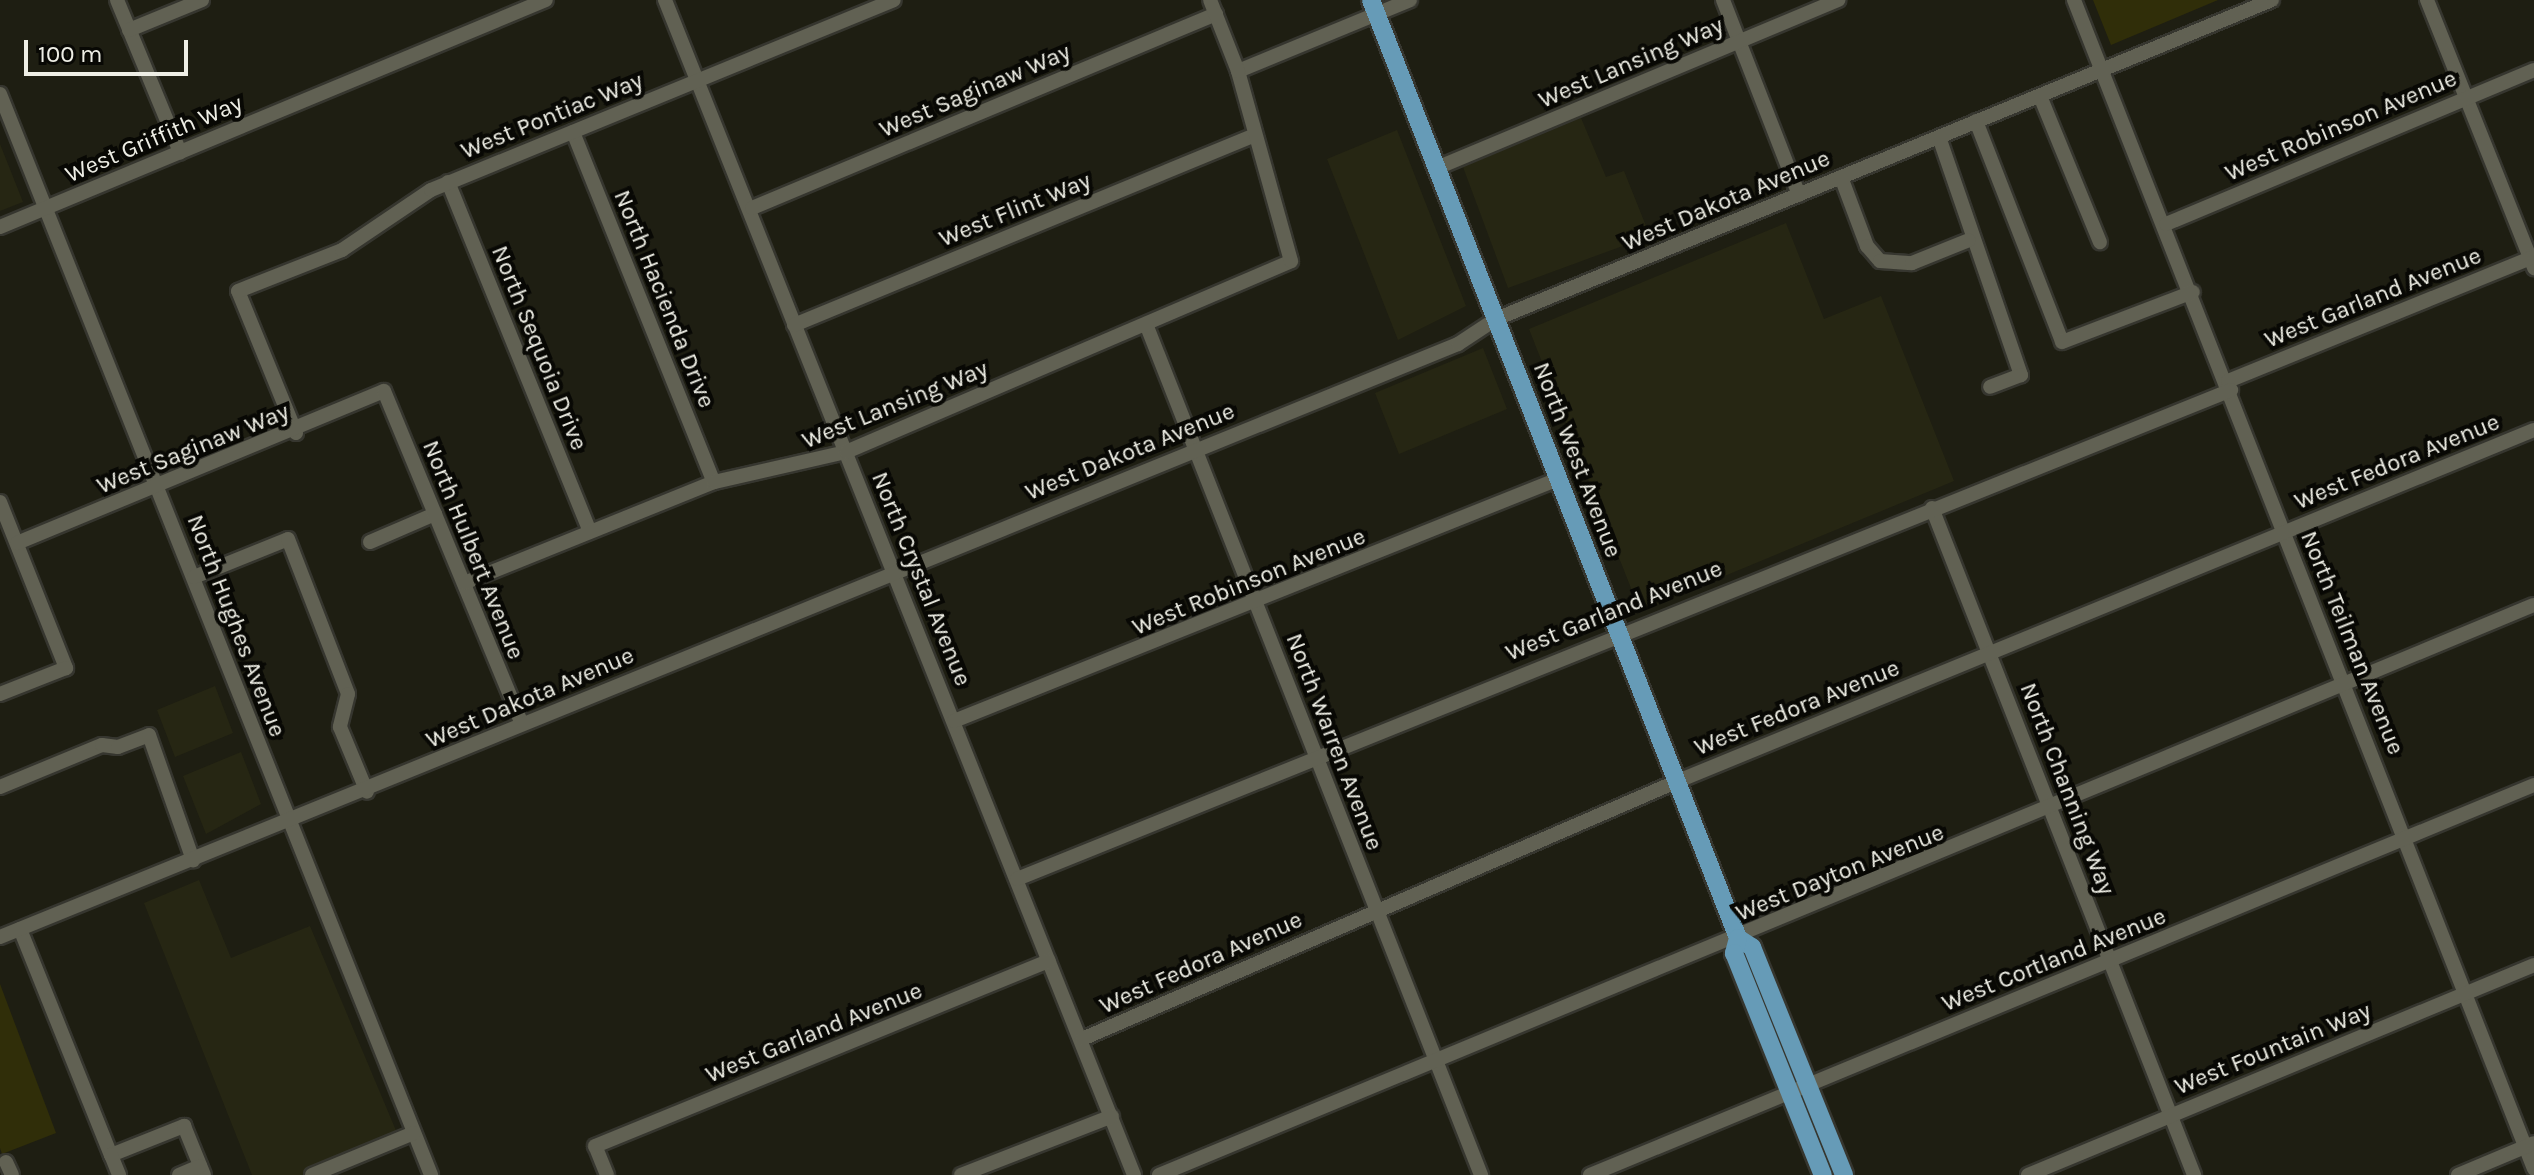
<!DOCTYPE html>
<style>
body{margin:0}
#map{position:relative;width:2534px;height:1175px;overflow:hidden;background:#1e1e12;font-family:Karla,sans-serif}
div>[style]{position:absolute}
.built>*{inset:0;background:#262613}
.green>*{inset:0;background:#302e09}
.roads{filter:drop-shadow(2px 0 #36362f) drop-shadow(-2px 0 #36362f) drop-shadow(0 2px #36362f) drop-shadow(0 -2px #36362f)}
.minor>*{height:14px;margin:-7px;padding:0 7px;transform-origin:7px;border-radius:7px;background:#616153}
.major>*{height:18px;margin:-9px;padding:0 9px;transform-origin:9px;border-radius:9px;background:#669bb7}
span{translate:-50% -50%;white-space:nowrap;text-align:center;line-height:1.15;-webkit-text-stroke:8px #080804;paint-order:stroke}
.street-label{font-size:24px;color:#eeeee5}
.scale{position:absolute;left:24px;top:40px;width:164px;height:36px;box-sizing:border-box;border:4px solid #eeeee5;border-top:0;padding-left:10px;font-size:24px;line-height:28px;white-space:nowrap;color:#eeeee5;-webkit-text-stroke:6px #080804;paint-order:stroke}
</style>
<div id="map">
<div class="built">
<div style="clip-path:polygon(1581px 118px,1606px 177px,1624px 171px,1650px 236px,1508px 288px,1463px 167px)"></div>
<div style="clip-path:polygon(1397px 130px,1466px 306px,1398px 340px,1327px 159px)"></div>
<div style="clip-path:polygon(0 144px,23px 202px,0 211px)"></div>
<div style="clip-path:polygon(1786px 223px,1824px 319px,1881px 296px,1954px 481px,1640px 611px,1529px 329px)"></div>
<div style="clip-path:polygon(1483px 348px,1507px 409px,1399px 454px,1375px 393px)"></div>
<div style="clip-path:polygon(215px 686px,233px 733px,175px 757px,157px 710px)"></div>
<div style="clip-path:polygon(241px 752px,261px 804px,206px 834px,183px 776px)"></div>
<div style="clip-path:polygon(199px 880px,231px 958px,310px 926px,400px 1140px,316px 1175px,252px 1175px,144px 903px)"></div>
</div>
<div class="green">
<div style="clip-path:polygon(2093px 0,2218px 0,2111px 45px)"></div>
<div style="clip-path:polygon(0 984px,56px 1133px,2px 1154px,0 1148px)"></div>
</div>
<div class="roads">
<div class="minor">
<div style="left:117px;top:0;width:165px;rotate:67.5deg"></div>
<div style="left:665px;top:0;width:1265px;rotate:68.24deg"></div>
<div style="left:1723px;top:0;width:209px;rotate:68.7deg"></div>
<div style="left:2074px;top:0;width:1256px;rotate:68.52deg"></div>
<div style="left:2427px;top:0;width:289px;rotate:68.2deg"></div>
<div style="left:129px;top:30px;width:79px;rotate:-22.3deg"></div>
<div style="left:1238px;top:71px;width:186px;rotate:-22.4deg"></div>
<div style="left:0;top:94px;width:1164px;rotate:68.26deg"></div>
<div style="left:2040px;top:96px;width:158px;rotate:67.7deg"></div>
<div style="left:1976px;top:121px;width:237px;rotate:68.7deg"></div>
<div style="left:2062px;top:342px;width:140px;rotate:-20.9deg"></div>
<div style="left:573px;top:132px;width:377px;rotate:68.1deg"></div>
<div style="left:1939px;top:137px;width:252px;rotate:71deg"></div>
<div style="left:2021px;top:375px;width:33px;rotate:159deg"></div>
<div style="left:1439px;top:167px;width:433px;rotate:-22.7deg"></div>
<div style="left:1841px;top:177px;width:74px;rotate:69.4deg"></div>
<div style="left:1867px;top:246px;width:20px;rotate:49deg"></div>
<div style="left:1880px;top:261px;width:32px;rotate:4deg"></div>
<div style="left:1912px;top:263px;width:61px;rotate:-22deg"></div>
<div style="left:448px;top:182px;width:377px;rotate:67.9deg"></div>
<div style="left:752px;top:208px;width:503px;rotate:-22.69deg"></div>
<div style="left:2166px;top:224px;width:399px;rotate:-22.7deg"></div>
<div style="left:0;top:227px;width:591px;rotate:-22.58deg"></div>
<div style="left:1146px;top:324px;width:915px;rotate:68.51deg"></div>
<div style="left:794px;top:325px;width:496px;rotate:-22.4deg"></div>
<div style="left:2228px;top:381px;width:330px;rotate:-22.1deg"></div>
<div style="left:296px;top:433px;width:153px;rotate:-112.2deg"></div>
<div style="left:238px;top:291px;width:112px;rotate:-21.5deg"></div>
<div style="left:342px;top:250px;width:107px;rotate:-34deg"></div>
<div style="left:431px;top:190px;width:500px;rotate:-22.31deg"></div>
<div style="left:0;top:502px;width:179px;rotate:68.3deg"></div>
<div style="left:66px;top:668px;width:71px;rotate:158.5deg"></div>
<div style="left:1932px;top:508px;width:717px;rotate:68.55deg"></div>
<div style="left:370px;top:542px;width:71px;rotate:-23.3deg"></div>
<div style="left:17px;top:543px;width:397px;rotate:-22.5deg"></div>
<div style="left:384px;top:391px;width:360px;rotate:67.5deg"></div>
<div style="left:194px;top:577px;width:101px;rotate:-22deg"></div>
<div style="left:288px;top:539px;width:166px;rotate:68.8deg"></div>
<div style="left:348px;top:694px;width:34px;rotate:104deg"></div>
<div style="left:340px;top:727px;width:70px;rotate:67.4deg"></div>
<div style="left:464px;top:583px;width:270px;rotate:-22deg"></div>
<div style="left:714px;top:482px;width:135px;rotate:-12.8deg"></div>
<div style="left:846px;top:452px;width:484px;rotate:-23.2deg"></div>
<div style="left:1291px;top:261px;width:197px;rotate:-105.6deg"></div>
<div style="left:1238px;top:71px;width:76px;rotate:-111.5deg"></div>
<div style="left:954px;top:721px;width:651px;rotate:-21.83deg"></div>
<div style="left:0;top:787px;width:110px;rotate:-22.4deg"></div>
<div style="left:102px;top:745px;width:16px;rotate:7deg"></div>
<div style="left:118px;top:747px;width:33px;rotate:-21deg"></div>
<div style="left:149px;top:735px;width:133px;rotate:70.6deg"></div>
<div style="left:1017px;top:879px;width:1309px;rotate:-21.94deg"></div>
<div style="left:20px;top:929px;width:244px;rotate:68.1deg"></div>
<div style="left:111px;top:1155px;width:79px;rotate:-21.7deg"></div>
<div style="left:184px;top:1126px;width:53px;rotate:67.8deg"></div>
<div style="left:0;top:937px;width:1574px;rotate:-22.13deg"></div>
<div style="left:1458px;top:344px;width:45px;rotate:-33.3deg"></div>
<div style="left:1496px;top:319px;width:839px;rotate:-22.35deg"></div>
<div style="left:1082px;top:1039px;width:649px;rotate:-23.41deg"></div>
<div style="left:1678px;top:781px;width:925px;rotate:-22.3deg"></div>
<div style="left:111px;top:1155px;width:22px;rotate:68deg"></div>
<div style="left:6px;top:1162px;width:14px;rotate:65deg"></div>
<div style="left:179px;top:1175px;width:23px;rotate:-23deg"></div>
<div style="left:312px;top:1175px;width:110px;rotate:-22.4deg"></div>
<div style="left:607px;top:1175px;width:31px;rotate:-112deg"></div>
<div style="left:595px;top:1146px;width:490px;rotate:-22.2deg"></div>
<div style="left:961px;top:1175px;width:162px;rotate:-21.3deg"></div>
<div style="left:1159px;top:1175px;width:1488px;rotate:-22.52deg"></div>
<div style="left:1590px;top:1175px;width:1021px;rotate:-22.45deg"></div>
<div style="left:2028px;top:1175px;width:548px;rotate:-22.54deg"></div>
<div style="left:2458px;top:1175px;width:82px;rotate:-22.8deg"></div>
</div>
<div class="major">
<div style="left:1371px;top:0;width:1007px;rotate:68.63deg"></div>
<div style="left:1738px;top:938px;width:17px;rotate:33deg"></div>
<div style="left:1752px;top:947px;width:246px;rotate:68deg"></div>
<div style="left:1738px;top:938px;width:16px;rotate:105deg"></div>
<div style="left:1734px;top:953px;width:239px;rotate:68.2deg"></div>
</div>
</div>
<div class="street-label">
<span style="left:1631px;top:63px;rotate:-23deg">West Lansing Way</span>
<span style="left:975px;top:91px;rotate:-23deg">West Saginaw Way</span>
<span style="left:552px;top:116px;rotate:-22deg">West Pontiac Way</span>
<span style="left:2341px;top:126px;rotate:-23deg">West Robinson Avenue</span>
<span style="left:154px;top:139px;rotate:-23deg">West Griffith Way</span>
<span style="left:1726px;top:201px;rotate:-23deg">West Dakota Avenue</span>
<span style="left:1015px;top:210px;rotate:-22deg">West Flint Way</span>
<span style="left:2373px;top:298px;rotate:-22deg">West Garland Avenue</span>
<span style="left:664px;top:299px;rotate:68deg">North Hacienda Drive</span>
<span style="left:539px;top:348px;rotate:68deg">North Sequoia Drive</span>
<span style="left:895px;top:405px;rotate:-22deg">West Lansing Way</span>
<span style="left:193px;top:449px;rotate:-22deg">West Saginaw Way</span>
<span style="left:1130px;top:452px;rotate:-22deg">West Dakota Avenue</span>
<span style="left:1577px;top:460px;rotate:69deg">North West Avenue</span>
<span style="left:2397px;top:462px;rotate:-22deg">West Fedora Avenue</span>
<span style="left:473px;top:550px;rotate:68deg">North Hulbert Avenue</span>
<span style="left:921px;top:579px;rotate:68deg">North Crystal Avenue</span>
<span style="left:1249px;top:582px;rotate:-22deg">West Robinson Avenue</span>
<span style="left:1614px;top:611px;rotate:-22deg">West Garland Avenue</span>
<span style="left:236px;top:626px;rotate:69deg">North Hughes Avenue</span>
<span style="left:2352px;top:643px;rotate:68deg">North Teilman Avenue</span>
<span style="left:530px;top:698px;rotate:-23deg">West Dakota Avenue</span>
<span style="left:1797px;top:708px;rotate:-22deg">West Fedora Avenue</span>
<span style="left:1334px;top:742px;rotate:69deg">North Warren Avenue</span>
<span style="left:2067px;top:789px;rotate:69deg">North Channing Way</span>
<span style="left:1840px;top:873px;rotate:-22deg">West Dayton Avenue</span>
<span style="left:2054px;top:960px;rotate:-22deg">West Cortland Avenue</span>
<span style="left:1201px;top:963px;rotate:-24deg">West Fedora Avenue</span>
<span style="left:814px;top:1033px;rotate:-22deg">West Garland Avenue</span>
<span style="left:2273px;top:1049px;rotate:-22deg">West Fountain Way</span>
</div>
<div class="scale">100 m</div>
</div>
